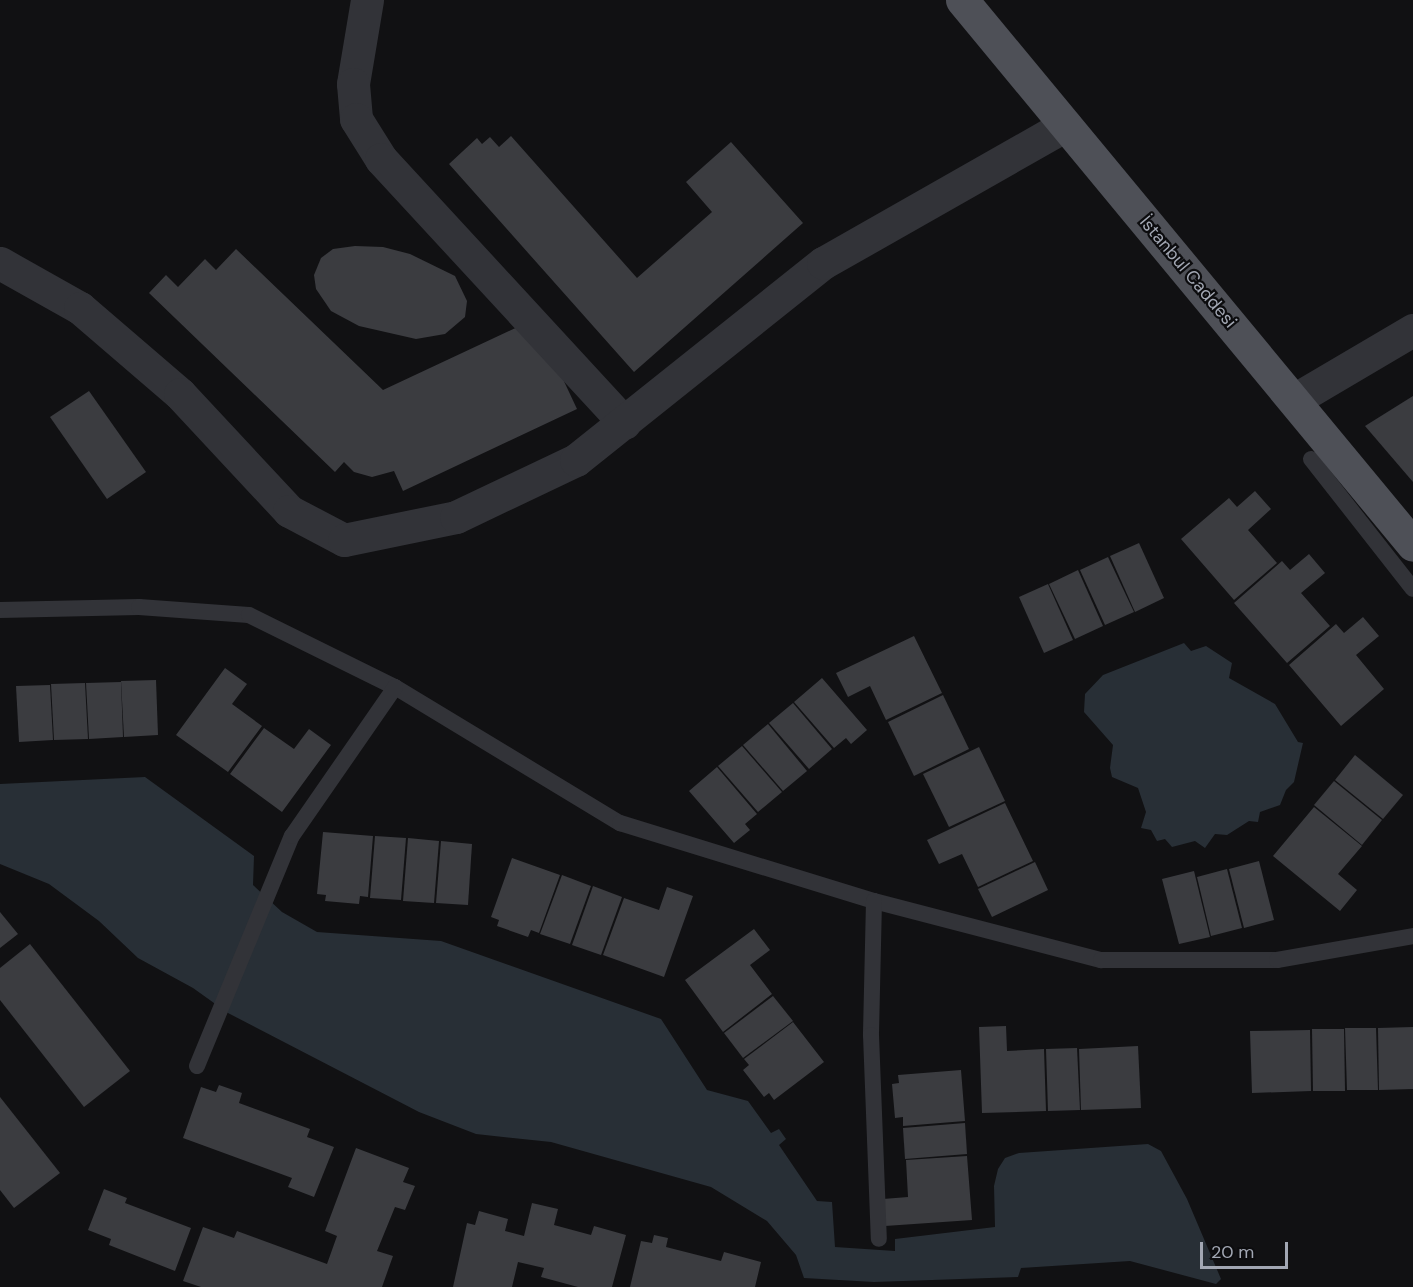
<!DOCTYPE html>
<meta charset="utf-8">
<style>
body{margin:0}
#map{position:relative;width:1413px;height:1287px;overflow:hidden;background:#111113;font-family:"DM Sans",sans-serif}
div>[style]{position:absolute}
.water>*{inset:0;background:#282f36}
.building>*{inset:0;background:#3b3c40}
.service>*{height:16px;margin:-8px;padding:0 8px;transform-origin:8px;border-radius:8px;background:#323338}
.minor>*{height:33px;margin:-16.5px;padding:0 16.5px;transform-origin:16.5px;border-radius:16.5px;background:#323338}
.primary>*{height:33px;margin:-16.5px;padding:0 16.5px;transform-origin:16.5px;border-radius:16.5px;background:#4e5057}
span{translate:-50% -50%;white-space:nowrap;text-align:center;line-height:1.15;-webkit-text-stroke:4.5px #0c0c0e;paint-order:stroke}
.street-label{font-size:18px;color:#a2a7b3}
.scale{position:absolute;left:1200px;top:1242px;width:88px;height:27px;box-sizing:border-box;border:3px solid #a2a7b3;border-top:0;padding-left:8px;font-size:18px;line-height:21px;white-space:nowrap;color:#a2a7b3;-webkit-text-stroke:4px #0c0c0e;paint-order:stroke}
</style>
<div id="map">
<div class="water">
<div style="clip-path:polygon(1184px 643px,1191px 651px,1206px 646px,1232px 663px,1229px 678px,1275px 704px,1298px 742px,1303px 743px,1294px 782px,1286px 790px,1280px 805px,1260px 812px,1258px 822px,1249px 821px,1227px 835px,1215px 834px,1205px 848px,1195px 841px,1172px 847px,1165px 839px,1157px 841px,1151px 830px,1141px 828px,1146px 812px,1138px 788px,1112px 777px,1110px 768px,1113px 745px,1084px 712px,1085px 694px,1103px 675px)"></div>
<div style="clip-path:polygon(145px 777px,254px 856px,253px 885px,282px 912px,317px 932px,441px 941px,661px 1019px,707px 1090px,748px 1101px,771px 1133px,779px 1129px,786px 1139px,779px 1145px,817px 1201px,832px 1202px,835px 1247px,895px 1251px,895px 1239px,995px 1227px,994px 1186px,998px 1169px,1005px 1158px,1019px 1153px,1148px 1144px,1161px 1151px,1187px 1199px,1221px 1279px,1216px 1284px,1130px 1261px,1021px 1268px,1018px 1277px,874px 1282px,804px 1278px,796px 1255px,767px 1221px,711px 1187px,551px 1142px,476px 1134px,419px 1112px,228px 1013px,193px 988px,138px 958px,99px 921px,49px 884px,0 864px,0 784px)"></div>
</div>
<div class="building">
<div style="clip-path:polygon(511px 136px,637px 278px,712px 212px,686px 182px,731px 142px,803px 223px,634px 372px,449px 164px,477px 138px,482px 144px,490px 137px,499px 147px)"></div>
<div style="clip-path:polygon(355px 246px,383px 247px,410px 254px,455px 276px,467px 301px,465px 317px,445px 334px,416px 339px,359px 326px,331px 311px,316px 289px,314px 275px,321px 258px,333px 249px)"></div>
<div style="clip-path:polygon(236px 249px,383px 390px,524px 324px,547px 345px,577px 409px,403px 491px,394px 471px,372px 477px,354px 472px,344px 462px,335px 472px,149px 293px,166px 275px,178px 287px,205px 259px,216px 270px)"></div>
<div style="clip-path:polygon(89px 391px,146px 472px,107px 499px,50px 417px)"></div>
<div style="clip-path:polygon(1413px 396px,1413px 482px,1365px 426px)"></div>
<div style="clip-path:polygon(1255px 491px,1271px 509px,1248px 530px,1277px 563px,1234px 600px,1181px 539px,1229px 498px,1237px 507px)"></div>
<div style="clip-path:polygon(1139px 543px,1164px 598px,1135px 612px,1110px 556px)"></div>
<div style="clip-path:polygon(1309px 554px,1325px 573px,1301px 593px,1330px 626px,1287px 663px,1234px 603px,1282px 561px,1290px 570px)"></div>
<div style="clip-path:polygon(1108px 557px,1134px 612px,1105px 625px,1080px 570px)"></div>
<div style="clip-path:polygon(1078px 570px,1103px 626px,1075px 639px,1049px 584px)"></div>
<div style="clip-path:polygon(1048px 584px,1073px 640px,1044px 653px,1019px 597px)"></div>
<div style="clip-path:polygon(1363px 617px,1379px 636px,1356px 655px,1384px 689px,1341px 726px,1289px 665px,1336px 624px,1344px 633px)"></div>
<div style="clip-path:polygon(914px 636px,942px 693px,886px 720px,870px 686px,848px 697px,836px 673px)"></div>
<div style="clip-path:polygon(225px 668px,247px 684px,232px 704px,262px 726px,228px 772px,176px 735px)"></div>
<div style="clip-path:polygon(822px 678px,867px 730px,851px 744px,846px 738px,834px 748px,794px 702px)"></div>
<div style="clip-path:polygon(156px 680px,158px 735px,124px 737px,121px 681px)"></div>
<div style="clip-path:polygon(121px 682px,123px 737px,89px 739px,86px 683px)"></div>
<div style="clip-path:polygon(85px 683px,88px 739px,54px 740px,51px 684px)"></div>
<div style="clip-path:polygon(50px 685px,53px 740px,19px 742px,16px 686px)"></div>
<div style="clip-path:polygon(943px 695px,969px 749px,914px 776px,888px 722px)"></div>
<div style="clip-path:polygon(793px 703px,832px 749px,809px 769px,769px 723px)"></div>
<div style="clip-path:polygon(768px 724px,807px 771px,783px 791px,743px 745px)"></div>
<div style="clip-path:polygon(264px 728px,294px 749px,309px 729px,331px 745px,282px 812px,230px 774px)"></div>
<div style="clip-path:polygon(742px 746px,782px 792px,758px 812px,718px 766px)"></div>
<div style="clip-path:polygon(979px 747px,1005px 801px,949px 827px,923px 774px)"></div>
<div style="clip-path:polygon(1355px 755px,1403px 795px,1383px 819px,1335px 780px)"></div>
<div style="clip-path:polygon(717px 767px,757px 814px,745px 824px,750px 830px,734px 843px,689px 791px)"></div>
<div style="clip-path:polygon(1334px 781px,1382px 820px,1362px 845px,1314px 805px)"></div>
<div style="clip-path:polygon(1005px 803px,1033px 861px,978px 887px,962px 854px,939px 864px,927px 840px)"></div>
<div style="clip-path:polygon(1314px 807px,1362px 846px,1338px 874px,1357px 890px,1340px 911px,1273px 856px)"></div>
<div style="clip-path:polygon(323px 832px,373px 836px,368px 897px,360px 896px,359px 904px,325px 901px,326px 895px,317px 894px)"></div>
<div style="clip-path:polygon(375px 836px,406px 838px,401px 900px,370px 898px)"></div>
<div style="clip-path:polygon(408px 838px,439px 841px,434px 903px,403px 901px)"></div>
<div style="clip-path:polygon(441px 841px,472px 844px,468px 905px,436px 903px)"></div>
<div style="clip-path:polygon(512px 858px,560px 875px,539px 933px,531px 930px,528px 937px,497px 926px,499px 920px,491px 917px)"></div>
<div style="clip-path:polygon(1259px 861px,1274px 920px,1244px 928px,1229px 869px)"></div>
<div style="clip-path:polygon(1035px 862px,1048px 890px,992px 917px,978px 889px)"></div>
<div style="clip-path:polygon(1227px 869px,1242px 928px,1211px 936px,1197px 877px)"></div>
<div style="clip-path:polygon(1194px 871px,1210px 937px,1179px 944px,1162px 879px)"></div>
<div style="clip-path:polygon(562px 875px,591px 886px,570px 944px,540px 934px)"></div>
<div style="clip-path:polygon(593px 886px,622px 897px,601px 955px,572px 945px)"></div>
<div style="clip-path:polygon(667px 887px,693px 896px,664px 977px,603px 955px,624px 898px,659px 910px)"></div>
<div style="clip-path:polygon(0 912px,18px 934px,0 948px)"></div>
<div style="clip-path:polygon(754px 929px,770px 950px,750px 965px,772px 994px,723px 1032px,685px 980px)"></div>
<div style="clip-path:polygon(30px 944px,130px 1071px,84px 1107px,0 1000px,0 968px)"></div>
<div style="clip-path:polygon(773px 996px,793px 1021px,743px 1058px,724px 1033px)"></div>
<div style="clip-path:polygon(793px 1022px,824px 1062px,774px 1100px,769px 1093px,764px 1097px,743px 1070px,749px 1065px,744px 1059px)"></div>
<div style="clip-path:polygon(1006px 1026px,1007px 1051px,1044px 1049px,1046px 1111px,982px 1113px,979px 1027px)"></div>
<div style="clip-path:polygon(1413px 1027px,1413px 1089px,1379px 1090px,1378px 1028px)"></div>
<div style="clip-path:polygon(1345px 1028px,1376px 1028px,1378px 1090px,1347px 1090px)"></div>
<div style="clip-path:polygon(1312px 1029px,1344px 1029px,1345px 1091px,1313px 1091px)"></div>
<div style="clip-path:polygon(1310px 1030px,1311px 1091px,1252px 1093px,1250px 1031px)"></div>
<div style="clip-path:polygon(1138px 1046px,1141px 1108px,1081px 1110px,1079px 1049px)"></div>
<div style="clip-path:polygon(1077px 1048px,1080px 1110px,1048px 1111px,1046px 1049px)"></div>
<div style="clip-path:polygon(961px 1070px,965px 1121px,903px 1126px,903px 1117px,895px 1118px,892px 1084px,899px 1083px,898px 1075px)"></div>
<div style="clip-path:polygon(219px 1085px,242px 1093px,239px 1103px,310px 1129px,307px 1137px,334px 1147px,314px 1197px,288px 1187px,292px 1178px,183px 1138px,201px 1087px,216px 1092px)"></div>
<div style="clip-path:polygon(0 1097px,60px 1173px,14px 1208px,0 1190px)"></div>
<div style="clip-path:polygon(965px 1123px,967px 1154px,905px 1159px,903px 1128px)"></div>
<div style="clip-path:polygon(356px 1148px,409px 1168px,403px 1182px,415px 1186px,405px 1210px,395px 1207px,377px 1251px,393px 1256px,382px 1287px,201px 1287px,183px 1281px,203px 1227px,234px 1238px,237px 1231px,327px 1264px,337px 1236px,325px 1231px)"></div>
<div style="clip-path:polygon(967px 1156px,972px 1220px,885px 1226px,883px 1199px,908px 1197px,906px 1160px)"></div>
<div style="clip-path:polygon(104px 1189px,127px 1198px,125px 1203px,191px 1228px,175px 1271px,109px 1245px,111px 1239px,88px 1230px)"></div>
<div style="clip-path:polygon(532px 1203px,558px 1209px,554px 1225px,591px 1235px,594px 1226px,626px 1235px,612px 1287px,578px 1287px,541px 1277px,544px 1268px,518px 1262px,512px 1287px,453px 1287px,467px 1223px,475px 1225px,479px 1211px,508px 1219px,505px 1231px,524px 1236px)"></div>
<div style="clip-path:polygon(654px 1235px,668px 1238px,666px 1247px,721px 1261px,724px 1252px,761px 1262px,755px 1287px,630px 1287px,641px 1241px,652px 1243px)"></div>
</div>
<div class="service">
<div style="left:1311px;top:459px;width:165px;rotate:51.9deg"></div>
<div style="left:0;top:610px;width:139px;rotate:-1.2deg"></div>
<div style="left:139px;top:607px;width:110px;rotate:4.2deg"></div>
<div style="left:249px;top:615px;width:163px;rotate:26.3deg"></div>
<div style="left:395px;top:687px;width:263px;rotate:31.2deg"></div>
<div style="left:620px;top:823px;width:266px;rotate:17.1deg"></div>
<div style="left:874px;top:901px;width:235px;rotate:14.6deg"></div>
<div style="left:1101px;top:960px;width:176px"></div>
<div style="left:1277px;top:960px;width:138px;rotate:-10deg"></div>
<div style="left:874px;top:901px;width:134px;rotate:91.3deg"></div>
<div style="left:871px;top:1035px;width:204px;rotate:87.8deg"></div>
<div style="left:197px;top:1066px;width:249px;rotate:-67.6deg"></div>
<div style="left:292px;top:836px;width:181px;rotate:-55.3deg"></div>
</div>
<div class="minor">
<div style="left:367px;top:0;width:85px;rotate:99.5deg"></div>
<div style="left:353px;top:84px;width:35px;rotate:85deg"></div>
<div style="left:356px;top:119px;width:47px;rotate:58deg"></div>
<div style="left:381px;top:159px;width:359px;rotate:47.3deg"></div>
<div style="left:0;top:263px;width:92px;rotate:29.4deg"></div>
<div style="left:80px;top:308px;width:132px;rotate:40.7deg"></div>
<div style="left:180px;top:394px;width:160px;rotate:47deg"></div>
<div style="left:289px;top:511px;width:62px;rotate:27.8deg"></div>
<div style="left:344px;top:540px;width:114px;rotate:-11.6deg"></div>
<div style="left:456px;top:517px;width:133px;rotate:-25.4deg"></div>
<div style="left:576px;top:460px;width:316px;rotate:-38.6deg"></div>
<div style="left:823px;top:263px;width:279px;rotate:-29.6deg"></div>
<div style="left:1294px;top:400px;width:138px;rotate:-30.5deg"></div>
</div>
<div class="primary">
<div style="left:962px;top:0;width:707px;rotate:50.39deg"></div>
</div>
<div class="street-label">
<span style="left:1188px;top:272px;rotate:50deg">İstanbul Caddesi</span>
</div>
<div class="scale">20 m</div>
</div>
